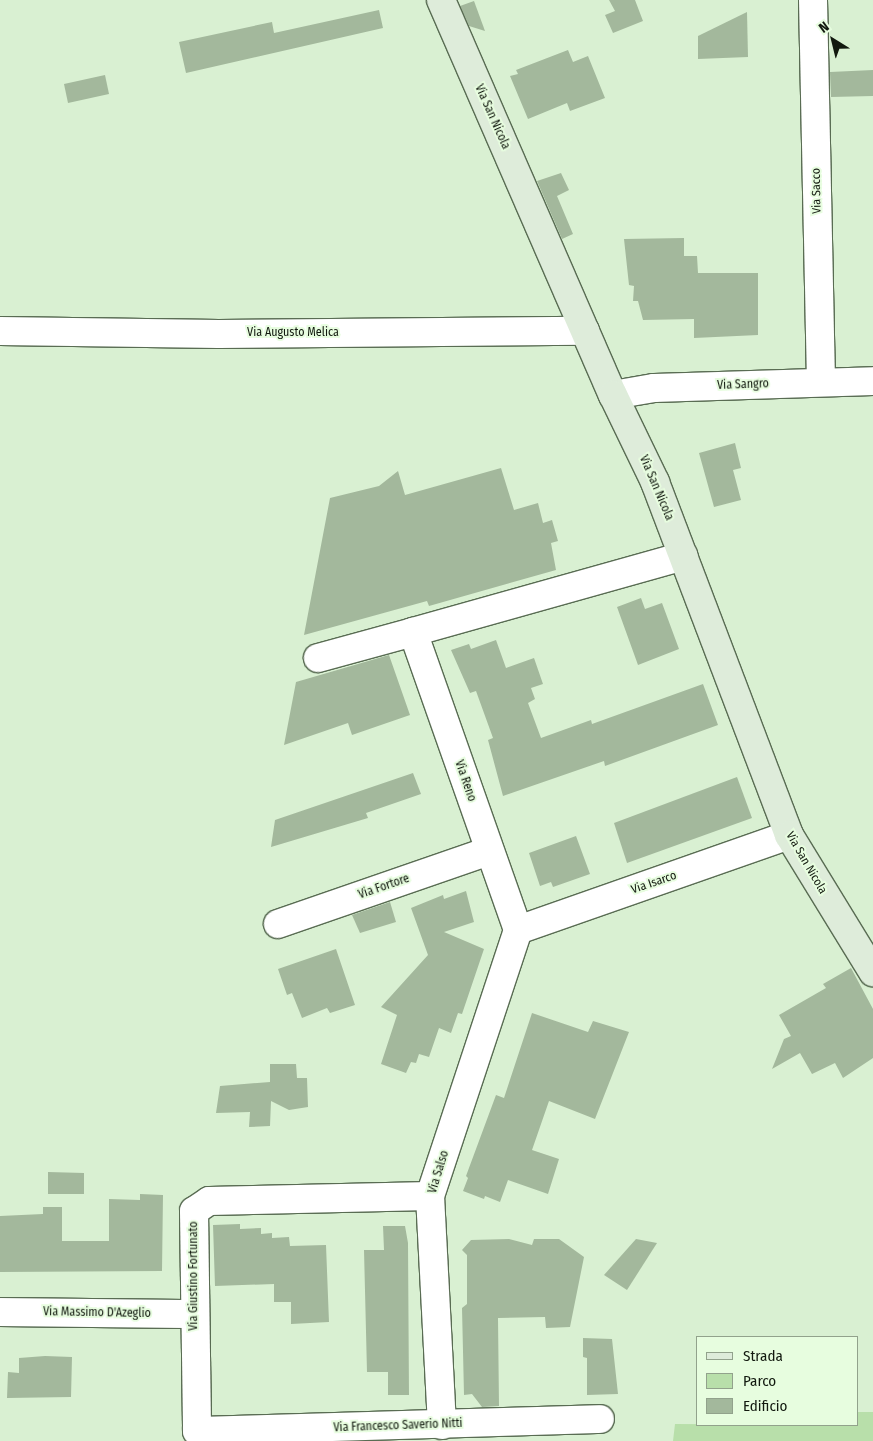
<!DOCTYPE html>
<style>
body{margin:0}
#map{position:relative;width:873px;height:1441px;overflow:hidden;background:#d9f0d2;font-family:"Fira Sans Condensed",sans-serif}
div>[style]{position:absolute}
.green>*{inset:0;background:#b8dfaa}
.building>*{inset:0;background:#a3b89c}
.roads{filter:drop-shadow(1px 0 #596c53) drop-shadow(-1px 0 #596c53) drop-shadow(0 1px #596c53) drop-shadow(0 -1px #596c53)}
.street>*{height:28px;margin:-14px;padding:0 14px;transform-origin:14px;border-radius:14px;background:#fff}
.secondary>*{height:28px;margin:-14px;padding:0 14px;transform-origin:14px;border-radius:14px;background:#deecda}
span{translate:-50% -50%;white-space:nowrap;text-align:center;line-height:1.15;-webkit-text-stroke:4px #e7fddf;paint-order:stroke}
.street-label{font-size:12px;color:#12190f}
.legend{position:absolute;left:696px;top:1336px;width:162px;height:90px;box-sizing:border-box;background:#e7fddf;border:1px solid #92a28c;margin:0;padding:6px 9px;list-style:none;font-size:15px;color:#12190f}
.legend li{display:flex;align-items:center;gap:10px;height:25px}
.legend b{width:25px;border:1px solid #92a28c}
.north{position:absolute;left:808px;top:15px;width:50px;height:50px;-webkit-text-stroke:4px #e7fddf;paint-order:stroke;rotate:324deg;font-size:14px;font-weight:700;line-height:20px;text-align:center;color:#12190f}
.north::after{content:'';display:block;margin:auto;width:18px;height:22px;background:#12190f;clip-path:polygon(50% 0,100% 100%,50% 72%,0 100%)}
</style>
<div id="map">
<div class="green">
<div style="clip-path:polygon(857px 1412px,873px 1412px,873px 1441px,673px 1441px,675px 1424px,857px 1425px)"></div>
</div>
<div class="building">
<div style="clip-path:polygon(609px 0,635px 0,643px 21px,613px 33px,605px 15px,615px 11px)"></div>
<div style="clip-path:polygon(474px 1px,485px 31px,469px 26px,460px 6px)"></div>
<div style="clip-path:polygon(379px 10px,383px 28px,186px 73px,179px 42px,272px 22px,274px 33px)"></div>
<div style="clip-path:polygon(747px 12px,748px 57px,698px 59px,698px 36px)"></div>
<div style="clip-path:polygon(568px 50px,573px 62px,588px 56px,605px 98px,570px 111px,567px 103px,528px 119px,510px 76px,518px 74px,516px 70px)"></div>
<div style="clip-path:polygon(873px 70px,873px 96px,831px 97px,830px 72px)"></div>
<div style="clip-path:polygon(105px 75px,109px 94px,68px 103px,64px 84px)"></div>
<div style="clip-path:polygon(561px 173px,569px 190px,557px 196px,573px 234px,562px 239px,537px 181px)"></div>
<div style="clip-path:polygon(684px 238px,684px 256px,697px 256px,698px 273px,758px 273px,758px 335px,694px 338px,694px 319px,643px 320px,638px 301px,633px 301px,634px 286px,629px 285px,624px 239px)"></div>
<div style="clip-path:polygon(735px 443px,741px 468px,733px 470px,741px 500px,714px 507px,699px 453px)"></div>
<div style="clip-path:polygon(501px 468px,514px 510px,538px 503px,543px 523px,552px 520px,558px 541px,551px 543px,556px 570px,429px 606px,427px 601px,304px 635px,330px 498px,379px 486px,398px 471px,405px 495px)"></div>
<div style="clip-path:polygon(641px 598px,645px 609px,662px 603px,679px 649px,638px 665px,617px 607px)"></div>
<div style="clip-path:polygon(496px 640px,506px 668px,534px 658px,543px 684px,531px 688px,535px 699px,528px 703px,541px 738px,591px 720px,592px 724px,703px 684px,718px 725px,605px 766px,604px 761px,503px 796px,488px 740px,493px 738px,476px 691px,470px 693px,451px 650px,469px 644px,471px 649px)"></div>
<div style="clip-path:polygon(389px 655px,410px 715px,352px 735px,348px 723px,284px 745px,296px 682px)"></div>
<div style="clip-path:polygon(413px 773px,421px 794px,366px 813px,368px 818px,271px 847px,275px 820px)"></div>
<div style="clip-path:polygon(737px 777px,752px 818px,627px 863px,614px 823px)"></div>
<div style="clip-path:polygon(576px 836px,590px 874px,553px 887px,551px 882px,540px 886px,529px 853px)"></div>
<div style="clip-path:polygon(466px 891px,474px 922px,444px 932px,484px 949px,462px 1014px,458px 1013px,451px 1033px,439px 1028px,429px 1057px,419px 1054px,416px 1063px,411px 1062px,406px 1073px,381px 1064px,397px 1015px,381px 1007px,428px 955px,411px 908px,443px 895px,444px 899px)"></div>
<div style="clip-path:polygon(390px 902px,396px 922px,360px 933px,352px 915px)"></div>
<div style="clip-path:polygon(336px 949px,355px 1005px,330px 1013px,327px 1008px,302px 1018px,292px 993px,287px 995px,278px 969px)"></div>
<div style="clip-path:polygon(851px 968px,873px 1009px,873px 1058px,843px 1078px,835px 1063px,812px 1074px,800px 1053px,772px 1069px,784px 1039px,791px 1036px,779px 1015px,826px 988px,823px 984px)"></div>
<div style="clip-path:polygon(532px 1013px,588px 1032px,593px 1021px,629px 1032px,595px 1119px,549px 1101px,532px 1150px,559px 1159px,548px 1194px,508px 1180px,500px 1202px,485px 1196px,484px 1199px,463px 1191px,468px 1178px,466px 1176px,496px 1095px,504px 1098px)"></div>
<div style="clip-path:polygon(270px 1064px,296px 1064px,297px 1078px,307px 1078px,308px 1107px,289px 1110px,271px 1101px,270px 1126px,249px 1127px,250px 1112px,216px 1113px,220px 1086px,270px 1082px)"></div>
<div style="clip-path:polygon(48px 1172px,84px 1173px,84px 1194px,48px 1194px)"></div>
<div style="clip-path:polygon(140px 1194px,163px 1195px,162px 1271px,0 1272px,0 1216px,43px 1214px,43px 1207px,62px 1207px,62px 1241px,109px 1241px,109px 1199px,140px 1200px)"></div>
<div style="clip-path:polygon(240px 1224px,240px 1229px,261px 1228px,261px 1234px,272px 1233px,272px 1238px,289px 1237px,290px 1246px,326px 1245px,329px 1322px,291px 1324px,291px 1302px,274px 1302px,274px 1284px,215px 1286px,213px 1225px)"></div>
<div style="clip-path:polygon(383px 1226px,405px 1226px,408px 1243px,409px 1395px,388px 1395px,388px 1372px,367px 1372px,364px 1250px,384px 1250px)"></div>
<div style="clip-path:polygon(509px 1239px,532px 1245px,534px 1239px,559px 1239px,584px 1257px,570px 1327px,546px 1328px,545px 1317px,498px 1318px,499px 1406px,482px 1407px,472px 1394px,464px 1395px,462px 1308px,467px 1304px,467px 1255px,462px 1250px,471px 1240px)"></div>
<div style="clip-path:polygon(636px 1239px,657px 1243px,627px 1290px,604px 1275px)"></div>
<div style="clip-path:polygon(583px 1338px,612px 1339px,618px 1394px,587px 1395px,587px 1358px,583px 1357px)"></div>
<div style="clip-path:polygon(45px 1356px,72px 1357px,71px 1397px,7px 1398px,8px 1372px,19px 1373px,19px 1358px)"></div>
</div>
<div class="roads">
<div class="street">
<div style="left:813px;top:0;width:382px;rotate:88.8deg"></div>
<div style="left:0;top:331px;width:219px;rotate:0.8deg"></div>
<div style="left:219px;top:334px;width:366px;rotate:-0.5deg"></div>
<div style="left:613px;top:395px;width:42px;rotate:-9.7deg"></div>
<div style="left:654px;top:388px;width:219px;rotate:-1.8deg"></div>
<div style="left:318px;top:658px;width:98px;rotate:-15.3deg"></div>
<div style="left:278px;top:924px;width:223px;rotate:-19.1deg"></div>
<div style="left:518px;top:930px;width:316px;rotate:-109.4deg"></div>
<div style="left:413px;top:632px;width:281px;rotate:-15.7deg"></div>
<div style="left:518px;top:930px;width:287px;rotate:-19.3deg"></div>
<div style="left:430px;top:1196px;width:221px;rotate:178.7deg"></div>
<div style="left:209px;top:1201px;width:18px;rotate:146deg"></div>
<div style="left:194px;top:1211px;width:220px;rotate:89.2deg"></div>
<div style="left:197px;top:1431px;width:403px;rotate:-1.7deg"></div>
<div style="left:0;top:1312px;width:194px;rotate:0.6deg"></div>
<div style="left:442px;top:1425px;width:229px;rotate:-93deg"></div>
<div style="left:430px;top:1196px;width:280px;rotate:-71.7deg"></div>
</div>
<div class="secondary">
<div style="left:441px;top:0;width:431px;rotate:66.5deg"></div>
<div style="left:613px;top:395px;width:97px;rotate:64.2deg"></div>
<div style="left:655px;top:482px;width:378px;rotate:69.2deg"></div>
<div style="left:789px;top:835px;width:161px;rotate:58.5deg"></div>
</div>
</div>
<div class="street-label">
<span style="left:492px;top:117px;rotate:66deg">Via San Nicola</span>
<span style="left:817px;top:191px;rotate:-91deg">Via Sacco</span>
<span style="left:293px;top:333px">Via Augusto Melica</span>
<span style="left:743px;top:385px;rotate:-2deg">Via Sangro</span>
<span style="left:656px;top:488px;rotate:67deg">Via San Nicola</span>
<span style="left:465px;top:781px;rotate:71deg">Via Reno</span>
<span style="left:806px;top:863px;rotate:60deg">Via San Nicola</span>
<span style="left:654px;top:883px;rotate:-19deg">Via Isarco</span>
<span style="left:384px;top:887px;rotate:-19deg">Via Fortore</span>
<span style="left:439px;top:1172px;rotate:-73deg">Via Salso</span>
<span style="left:194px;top:1276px;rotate:-90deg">Via Giustino Fortunato</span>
<span style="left:97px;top:1313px;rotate:1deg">Via Massimo D'Azeglio</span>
<span style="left:398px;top:1426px;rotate:-2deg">Via Francesco Saverio Nitti</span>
</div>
<ul class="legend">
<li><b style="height:6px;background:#deecda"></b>Strada</li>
<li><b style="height:14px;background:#b8dfaa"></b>Parco</li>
<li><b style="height:14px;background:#a3b89c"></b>Edificio</li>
</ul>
<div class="north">N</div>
</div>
